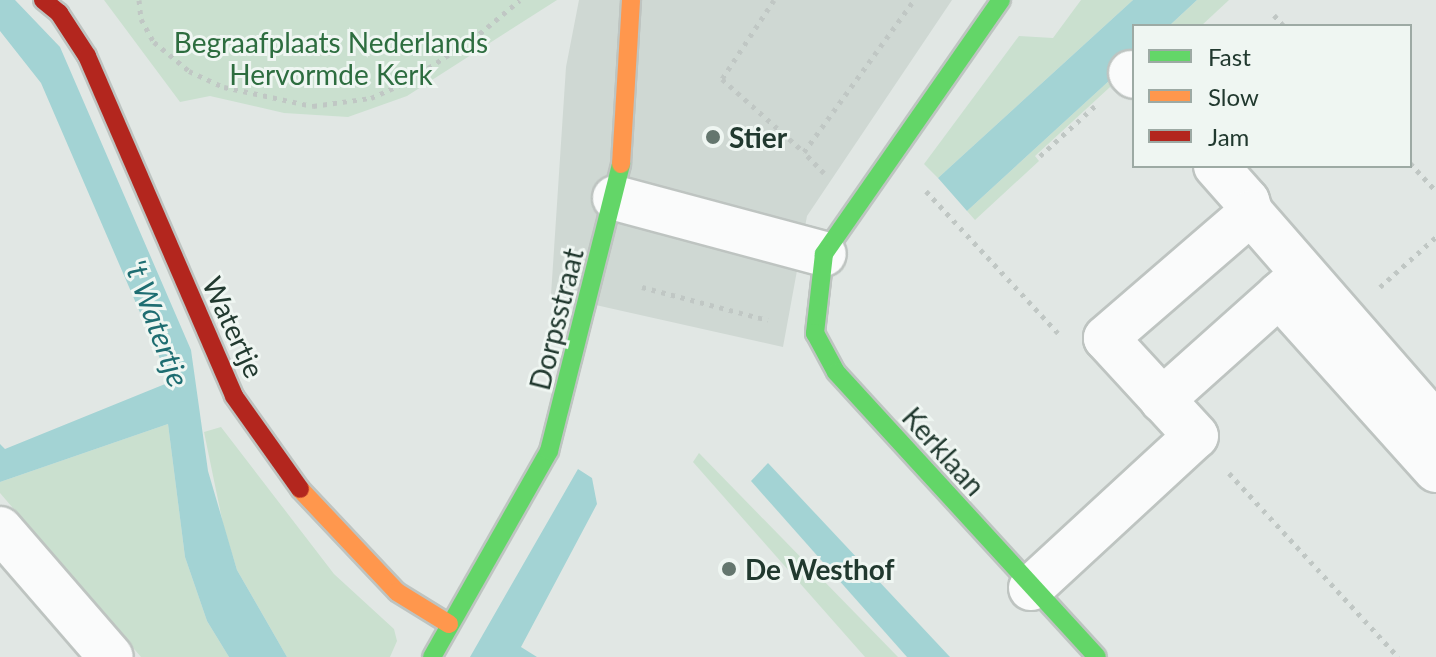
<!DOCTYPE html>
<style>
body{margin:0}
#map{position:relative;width:1436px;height:657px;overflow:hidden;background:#e1e7e4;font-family:Lato,sans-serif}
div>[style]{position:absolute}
.built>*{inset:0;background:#cfd8d3}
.green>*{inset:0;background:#cae0cf}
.water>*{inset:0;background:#a3d3d4}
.path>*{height:5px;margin-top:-2.5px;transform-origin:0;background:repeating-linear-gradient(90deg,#c0c7c4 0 4px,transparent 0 10px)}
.roads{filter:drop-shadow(2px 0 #bec4c1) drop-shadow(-2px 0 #bec4c1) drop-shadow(0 2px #bec4c1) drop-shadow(0 -2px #bec4c1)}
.street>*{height:44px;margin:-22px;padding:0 22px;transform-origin:22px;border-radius:22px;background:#fafbfb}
.fast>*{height:18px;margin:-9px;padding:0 9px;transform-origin:9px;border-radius:9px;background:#63d668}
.slow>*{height:18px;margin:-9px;padding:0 9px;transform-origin:9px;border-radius:9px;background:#ff974d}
.jam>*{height:18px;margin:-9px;padding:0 9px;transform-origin:9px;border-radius:9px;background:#b3261e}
.dots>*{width:22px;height:22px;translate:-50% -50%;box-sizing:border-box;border:4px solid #eff6f2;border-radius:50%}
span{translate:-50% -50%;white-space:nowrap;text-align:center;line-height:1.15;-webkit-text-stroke:6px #eff6f2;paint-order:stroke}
.park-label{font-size:28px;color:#2d6d3f}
.poi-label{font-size:28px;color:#21392f;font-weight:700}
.left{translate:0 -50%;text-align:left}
.street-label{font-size:28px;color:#21392f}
.water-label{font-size:30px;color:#1e6d71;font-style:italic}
.legend{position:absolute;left:1132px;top:24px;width:280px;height:144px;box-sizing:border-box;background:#eff6f2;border:2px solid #9daaa4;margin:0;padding:10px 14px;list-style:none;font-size:24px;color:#21392f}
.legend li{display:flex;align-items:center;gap:16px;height:40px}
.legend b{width:40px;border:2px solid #9daaa4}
</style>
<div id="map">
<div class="built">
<div style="clip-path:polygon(579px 0,952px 0,807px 216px,783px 347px,551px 295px,566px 67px)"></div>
</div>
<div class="green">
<div style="clip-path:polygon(104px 0,557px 0,407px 96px,348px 117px,284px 113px,210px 96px,180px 102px)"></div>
<div style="clip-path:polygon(1081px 0,1133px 0,938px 178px,924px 164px,1019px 36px,1053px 38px)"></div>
<div style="clip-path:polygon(1197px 0,1229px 0,1201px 26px,1169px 26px)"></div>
<div style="clip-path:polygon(1134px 58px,1134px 65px,1035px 156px,1039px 161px,975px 220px,967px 211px)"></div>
<div style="clip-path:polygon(168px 424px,185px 557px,207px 621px,229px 657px,141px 657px,0 493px,0 482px)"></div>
<div style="clip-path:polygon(221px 427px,334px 574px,394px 629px,397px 641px,390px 657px,287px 657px,237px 570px,223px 524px,204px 432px)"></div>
<div style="clip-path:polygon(699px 453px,898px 657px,865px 657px,693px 462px)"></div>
</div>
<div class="water">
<div style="clip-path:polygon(0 0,15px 0,60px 47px,191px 350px,208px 471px,237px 570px,287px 657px,229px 657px,207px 621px,185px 557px,168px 424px,0 482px,0 444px,5px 449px,170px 382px,41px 83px,0 31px)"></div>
<div style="clip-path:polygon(1133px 0,1197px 0,1169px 26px,1134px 26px,1134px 58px,967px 211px,938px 178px)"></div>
<div style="clip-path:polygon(768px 463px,950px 657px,907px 657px,751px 481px)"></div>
<div style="clip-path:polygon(578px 469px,592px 478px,597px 504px,521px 647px,537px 657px,470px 657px)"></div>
</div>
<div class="path">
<div style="left:139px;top:0;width:19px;rotate:84deg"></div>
<div style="left:141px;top:19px;width:26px;rotate:61deg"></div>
<div style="left:154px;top:42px;width:45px;rotate:39.6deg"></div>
<div style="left:189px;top:71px;width:38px;rotate:25deg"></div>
<div style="left:224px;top:87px;width:91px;rotate:12.1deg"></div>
<div style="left:313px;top:106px;width:59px;rotate:-7.9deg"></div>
<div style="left:371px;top:98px;width:35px;rotate:-24deg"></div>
<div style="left:403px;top:84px;width:82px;rotate:-32.5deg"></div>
<div style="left:472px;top:40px;width:62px;rotate:-39.8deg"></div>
<div style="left:774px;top:0;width:95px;rotate:123.4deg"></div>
<div style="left:722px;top:79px;width:110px;rotate:41.7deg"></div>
<div style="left:1274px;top:15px;width:15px;rotate:48deg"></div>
<div style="left:1040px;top:156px;width:74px;rotate:-42.3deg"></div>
<div style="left:1410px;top:163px;width:38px;rotate:47deg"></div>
<div style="left:824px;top:173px;width:29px;rotate:-134deg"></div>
<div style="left:804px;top:152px;width:188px;rotate:-54.1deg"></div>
<div style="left:926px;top:191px;width:194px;rotate:47.1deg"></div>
<div style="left:642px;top:287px;width:130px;rotate:14.7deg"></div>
<div style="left:1380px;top:287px;width:75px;rotate:-41.8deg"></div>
<div style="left:1229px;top:473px;width:250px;rotate:47.4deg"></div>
</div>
<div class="roads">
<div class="street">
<div style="left:1131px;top:73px;width:4px;rotate:45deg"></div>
<div style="left:1216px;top:166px;width:47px;rotate:48.5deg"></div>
<div style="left:1247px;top:201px;width:13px;rotate:72deg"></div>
<div style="left:615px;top:198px;width:216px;rotate:15deg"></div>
<div style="left:1279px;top:295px;width:235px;rotate:48.1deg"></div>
<div style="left:1162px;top:400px;width:188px;rotate:-41.8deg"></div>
<div style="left:0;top:529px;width:169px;rotate:49.1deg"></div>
<div style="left:1031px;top:588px;width:224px;rotate:-42.7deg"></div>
<div style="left:1196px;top:436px;width:133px;rotate:-132.6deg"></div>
<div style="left:1106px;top:338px;width:191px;rotate:-40.8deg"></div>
<div style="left:1251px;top:213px;width:281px;rotate:48.9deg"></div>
</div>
<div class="fast">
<div style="left:1001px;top:0;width:310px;rotate:124.9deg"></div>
<div style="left:824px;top:254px;width:80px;rotate:96.5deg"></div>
<div style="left:815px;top:333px;width:44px;rotate:61.7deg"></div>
<div style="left:836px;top:372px;width:386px;rotate:47.5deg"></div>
<div style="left:432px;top:657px;width:237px;rotate:-60.4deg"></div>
<div style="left:549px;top:451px;width:296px;rotate:-75.9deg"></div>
</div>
<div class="slow">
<div style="left:621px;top:164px;width:164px;rotate:-86.5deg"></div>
<div style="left:300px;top:489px;width:141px;rotate:46.7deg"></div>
<div style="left:397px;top:592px;width:61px;rotate:31.6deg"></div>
</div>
<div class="jam">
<div style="left:43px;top:0;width:21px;rotate:39deg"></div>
<div style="left:59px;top:13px;width:51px;rotate:56.9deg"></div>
<div style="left:87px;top:56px;width:370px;rotate:66.6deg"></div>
<div style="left:234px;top:396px;width:114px;rotate:54.6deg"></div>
</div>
</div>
<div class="dots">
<div style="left:713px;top:137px;background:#64766e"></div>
<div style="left:729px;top:569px;background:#64766e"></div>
</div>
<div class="park-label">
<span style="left:331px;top:58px">Begraafplaats Nederlands<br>Hervormde Kerk</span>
</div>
<div class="poi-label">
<span class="left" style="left:729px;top:137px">Stier</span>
<span class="left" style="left:745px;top:569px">De Westhof</span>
</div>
<div class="street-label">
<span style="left:556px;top:319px;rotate:-76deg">Dorpsstraat</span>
<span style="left:234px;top:327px;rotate:65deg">Watertje</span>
<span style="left:944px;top:451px;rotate:48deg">Kerklaan</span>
</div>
<div class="water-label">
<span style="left:158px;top:323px;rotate:70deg">'t Watertje</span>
</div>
<ul class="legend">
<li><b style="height:10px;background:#63d668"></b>Fast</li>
<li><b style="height:10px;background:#ff974d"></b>Slow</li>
<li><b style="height:10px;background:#b3261e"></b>Jam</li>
</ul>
</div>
